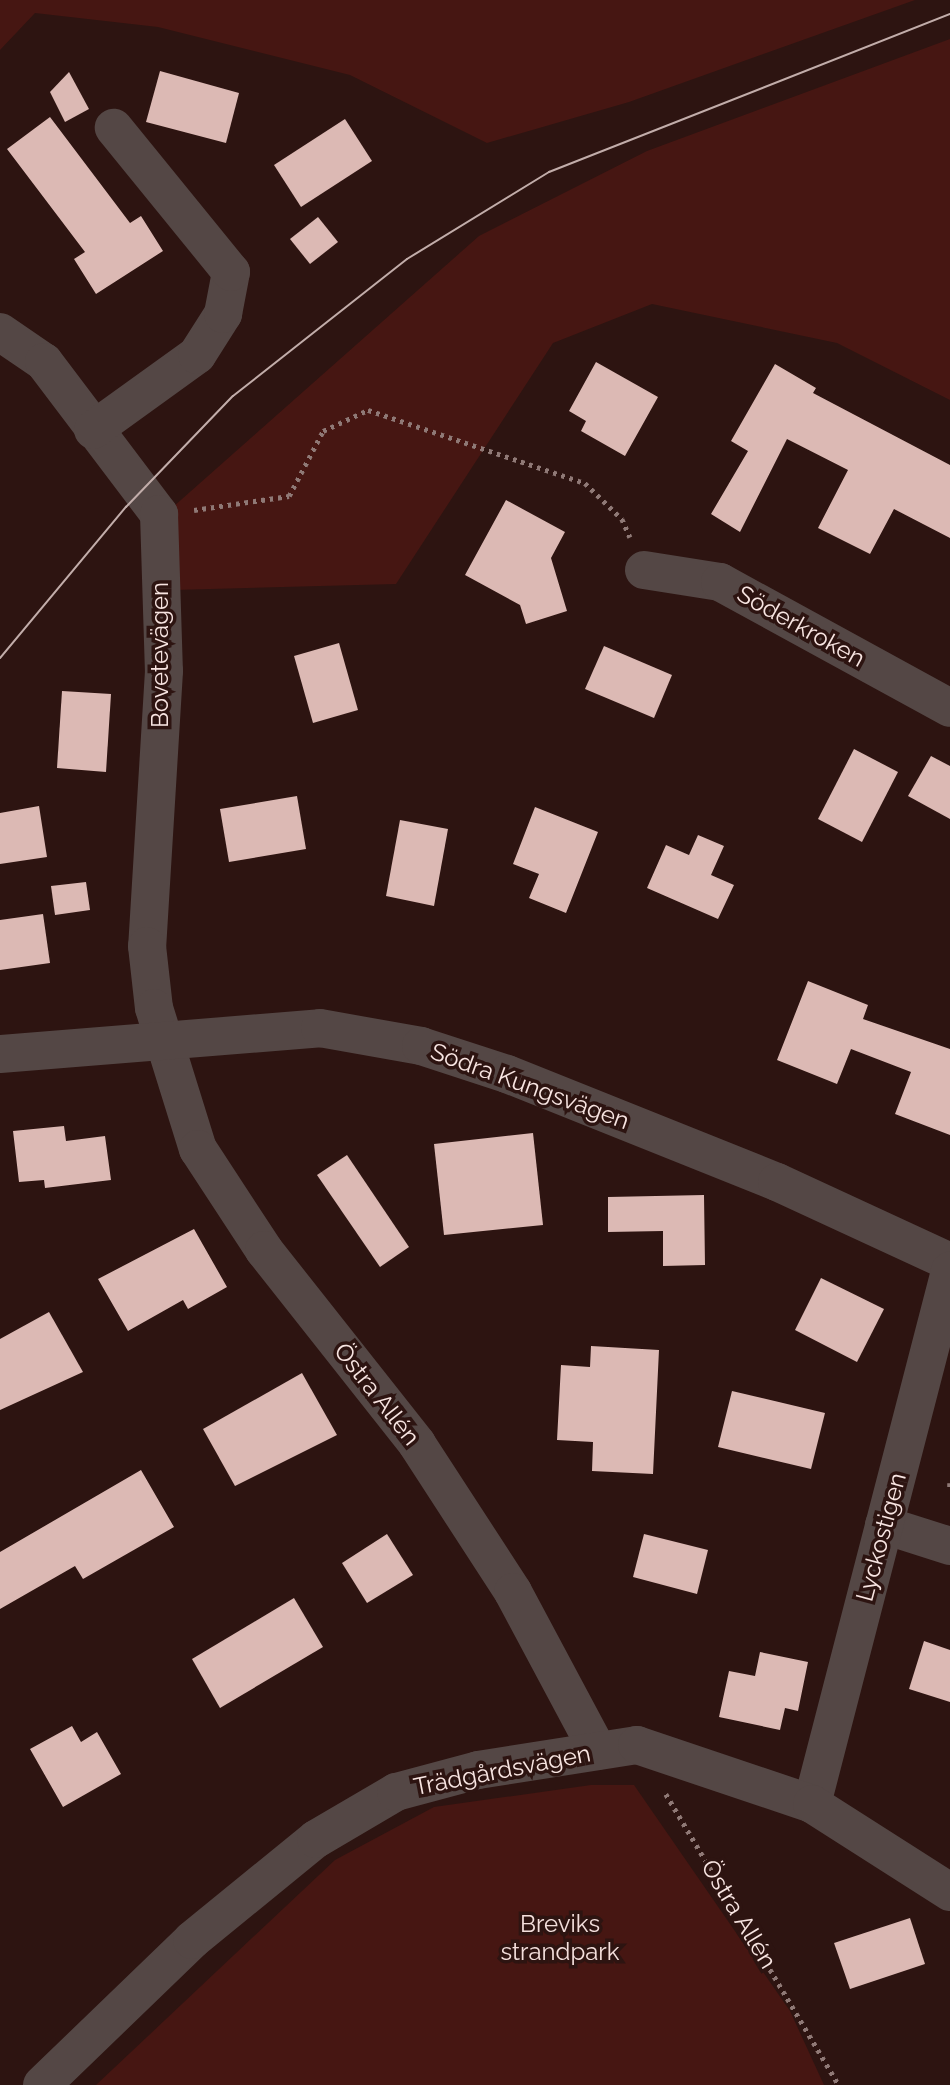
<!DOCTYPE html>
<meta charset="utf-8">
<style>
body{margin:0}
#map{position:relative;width:950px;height:2085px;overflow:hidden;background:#2d1411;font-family:Raleway,sans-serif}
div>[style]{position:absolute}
.green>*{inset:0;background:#461612}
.building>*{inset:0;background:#dcb9b4}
.path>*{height:4.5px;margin-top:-2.25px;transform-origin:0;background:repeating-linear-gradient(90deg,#8f7976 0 3.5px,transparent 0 8.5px)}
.minor>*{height:38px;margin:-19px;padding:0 19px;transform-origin:19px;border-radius:19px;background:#544745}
.tram>*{height:2px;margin:-1px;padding:0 1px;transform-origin:1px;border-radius:1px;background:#c2adaa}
span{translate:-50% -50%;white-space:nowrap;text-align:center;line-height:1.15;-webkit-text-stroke:7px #2d1411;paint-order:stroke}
.street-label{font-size:24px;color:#f8e5e2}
.park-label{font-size:24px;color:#f4dfdc}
</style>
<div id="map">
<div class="green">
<div style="clip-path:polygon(0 0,915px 0,629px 102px,487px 143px,350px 75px,158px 27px,35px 13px,0 50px)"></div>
<div style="clip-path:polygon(950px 39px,950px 400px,837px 343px,652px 304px,553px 343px,396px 584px,173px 590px,173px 507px,479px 236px,647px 151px)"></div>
<div style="clip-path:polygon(591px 1785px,634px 1785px,790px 2011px,824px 2085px,96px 2085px,335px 1860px,434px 1807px)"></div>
</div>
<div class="building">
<div style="clip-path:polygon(160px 71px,239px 93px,226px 143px,146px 122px)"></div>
<div style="clip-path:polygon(69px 72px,89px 109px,65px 122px,50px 92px)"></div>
<div style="clip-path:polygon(50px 117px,130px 223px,141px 216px,163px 251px,96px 294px,74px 259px,85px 252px,7px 149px)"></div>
<div style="clip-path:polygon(345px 119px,372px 161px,301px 207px,274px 165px)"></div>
<div style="clip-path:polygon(318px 217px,338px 242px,310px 264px,290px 239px)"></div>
<div style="clip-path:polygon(596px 362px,658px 397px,625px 456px,581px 431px,586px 421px,569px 411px)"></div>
<div style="clip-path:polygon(775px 364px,816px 388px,813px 393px,950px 465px,950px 538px,894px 509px,870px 554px,818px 528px,848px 470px,787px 439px,740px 532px,711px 514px,748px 451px,731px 441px)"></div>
<div style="clip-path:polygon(506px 500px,565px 532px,551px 558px,567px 611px,526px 624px,520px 605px,465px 575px)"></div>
<div style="clip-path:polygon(339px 643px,358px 710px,313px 723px,294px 656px)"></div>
<div style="clip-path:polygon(604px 646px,672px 675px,654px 718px,585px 689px)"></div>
<div style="clip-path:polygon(62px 691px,111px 694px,106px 772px,57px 768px)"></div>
<div style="clip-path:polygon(854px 749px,898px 772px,862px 842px,818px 819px)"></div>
<div style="clip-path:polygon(931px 756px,950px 766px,950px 819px,908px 796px)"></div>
<div style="clip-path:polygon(297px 796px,306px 849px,229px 862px,220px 809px)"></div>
<div style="clip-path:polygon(39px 806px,47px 857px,0 864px,0 813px)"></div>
<div style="clip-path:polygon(535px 807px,598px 832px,566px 913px,529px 898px,539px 874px,513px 864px)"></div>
<div style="clip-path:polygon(400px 820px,448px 829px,434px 906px,386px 896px)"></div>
<div style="clip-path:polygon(698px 835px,724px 846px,711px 875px,734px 885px,718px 919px,647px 888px,666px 845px,689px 855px)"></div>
<div style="clip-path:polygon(86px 882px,90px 910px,55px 915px,51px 886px)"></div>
<div style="clip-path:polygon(43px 914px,50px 963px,0 970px,0 920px)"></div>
<div style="clip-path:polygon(808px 981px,868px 1005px,863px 1019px,950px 1049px,950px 1135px,895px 1114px,911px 1072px,851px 1049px,837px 1084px,777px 1060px)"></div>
<div style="clip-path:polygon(64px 1126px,66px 1141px,105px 1136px,111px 1180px,45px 1188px,44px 1180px,19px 1182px,13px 1131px)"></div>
<div style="clip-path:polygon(533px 1133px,543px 1225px,444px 1235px,434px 1144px)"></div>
<div style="clip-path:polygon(347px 1155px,409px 1247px,380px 1267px,317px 1175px)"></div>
<div style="clip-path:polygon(704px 1195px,705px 1265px,663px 1266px,663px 1231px,608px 1232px,608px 1197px)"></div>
<div style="clip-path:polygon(194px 1229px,227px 1287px,188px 1309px,183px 1300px,128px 1331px,98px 1279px)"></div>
<div style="clip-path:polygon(821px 1278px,884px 1309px,857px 1362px,795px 1330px)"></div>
<div style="clip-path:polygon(49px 1312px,83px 1372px,0 1410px,0 1339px)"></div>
<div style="clip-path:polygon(591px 1346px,659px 1350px,653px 1474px,592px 1471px,593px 1442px,557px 1440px,561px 1365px,590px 1367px)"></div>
<div style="clip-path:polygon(302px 1373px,337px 1435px,235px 1486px,203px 1429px)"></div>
<div style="clip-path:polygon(732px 1391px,825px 1413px,811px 1469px,718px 1447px)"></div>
<div style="clip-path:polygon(141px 1470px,174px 1527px,83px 1579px,75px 1566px,0 1609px,0 1552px)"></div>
<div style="clip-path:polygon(387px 1534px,413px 1575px,367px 1603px,342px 1563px)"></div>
<div style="clip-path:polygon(644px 1534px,708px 1550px,697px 1594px,633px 1577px)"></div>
<div style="clip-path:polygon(294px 1598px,323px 1647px,220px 1708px,192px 1659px)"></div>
<div style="clip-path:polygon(924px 1641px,950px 1650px,950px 1702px,909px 1689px)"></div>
<div style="clip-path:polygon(760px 1652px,808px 1662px,798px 1711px,785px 1708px,780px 1730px,719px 1717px,729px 1671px,755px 1676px)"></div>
<div style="clip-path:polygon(72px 1726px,81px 1742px,97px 1732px,121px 1774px,63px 1807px,30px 1749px)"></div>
<div style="clip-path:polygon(910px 1918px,925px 1964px,850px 1989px,834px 1943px)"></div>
</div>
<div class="path">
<div style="left:194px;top:510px;width:96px;rotate:-8.4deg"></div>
<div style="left:289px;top:496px;width:73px;rotate:-62.4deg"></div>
<div style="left:323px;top:431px;width:50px;rotate:-25deg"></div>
<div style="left:368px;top:410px;width:229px;rotate:18.6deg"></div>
<div style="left:585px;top:483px;width:52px;rotate:44.2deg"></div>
<div style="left:622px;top:519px;width:20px;rotate:66deg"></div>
<div style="left:950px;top:1483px;width:4px;rotate:90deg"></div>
<div style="left:666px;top:1794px;width:339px;rotate:59.3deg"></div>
</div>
<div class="minor">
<div style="left:0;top:332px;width:53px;rotate:34.3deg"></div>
<div style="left:44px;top:362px;width:191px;rotate:52.9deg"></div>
<div style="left:159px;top:514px;width:157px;rotate:88.2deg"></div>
<div style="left:164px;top:671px;width:276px;rotate:93.5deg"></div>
<div style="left:147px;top:946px;width:62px;rotate:83.6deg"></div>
<div style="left:154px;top:1008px;width:148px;rotate:72.7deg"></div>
<div style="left:198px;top:1149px;width:121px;rotate:56.8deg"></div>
<div style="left:264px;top:1250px;width:247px;rotate:51.7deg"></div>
<div style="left:417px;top:1444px;width:176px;rotate:57deg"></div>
<div style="left:513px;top:1592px;width:180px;rotate:61.9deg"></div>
<div style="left:93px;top:430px;width:128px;rotate:-35.8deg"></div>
<div style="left:197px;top:355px;width:49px;rotate:-57.6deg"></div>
<div style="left:223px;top:314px;width:43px;rotate:-79.2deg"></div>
<div style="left:231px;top:272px;width:186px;rotate:-129.1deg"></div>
<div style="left:644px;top:570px;width:77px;rotate:9deg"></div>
<div style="left:720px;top:582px;width:262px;rotate:28.7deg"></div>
<div style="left:0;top:1054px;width:321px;rotate:-4.6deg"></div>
<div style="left:320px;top:1028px;width:103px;rotate:10.1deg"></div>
<div style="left:421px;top:1046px;width:90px;rotate:18deg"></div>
<div style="left:507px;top:1074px;width:291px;rotate:21.8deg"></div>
<div style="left:777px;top:1182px;width:191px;rotate:24.8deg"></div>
<div style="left:884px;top:1525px;width:69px;rotate:17.7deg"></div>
<div style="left:812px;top:1804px;width:551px;rotate:-75.48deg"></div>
<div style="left:42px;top:2085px;width:209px;rotate:-44deg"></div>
<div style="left:192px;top:1940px;width:160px;rotate:-39.2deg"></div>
<div style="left:316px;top:1839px;width:93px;rotate:-30.4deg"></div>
<div style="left:396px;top:1792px;width:85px;rotate:-15deg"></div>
<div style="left:478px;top:1770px;width:161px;rotate:-8.9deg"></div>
<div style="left:637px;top:1745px;width:185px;rotate:18.6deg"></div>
<div style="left:812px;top:1804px;width:164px;rotate:32.5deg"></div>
</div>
<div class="tram">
<div style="left:0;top:658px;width:197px;rotate:-50.2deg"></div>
<div style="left:126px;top:507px;width:154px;rotate:-46.1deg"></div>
<div style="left:233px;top:396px;width:221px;rotate:-38.2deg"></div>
<div style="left:407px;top:259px;width:167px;rotate:-31.5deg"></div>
<div style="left:549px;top:172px;width:431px;rotate:-21.5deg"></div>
</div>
<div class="street-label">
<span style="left:801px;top:626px;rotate:29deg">Söderkroken</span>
<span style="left:160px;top:655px;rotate:-90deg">Bovetevägen</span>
<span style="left:530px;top:1086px;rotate:20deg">Södra Kungsvägen</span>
<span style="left:377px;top:1394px;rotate:52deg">Östra Allén</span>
<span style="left:881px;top:1537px;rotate:-75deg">Lyckostigen</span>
<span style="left:502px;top:1770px;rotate:-11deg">Trädgårdsvägen</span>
<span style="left:739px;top:1914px;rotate:59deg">Östra Allén</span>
</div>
<div class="park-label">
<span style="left:560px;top:1938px">Breviks<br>strandpark</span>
</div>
</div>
